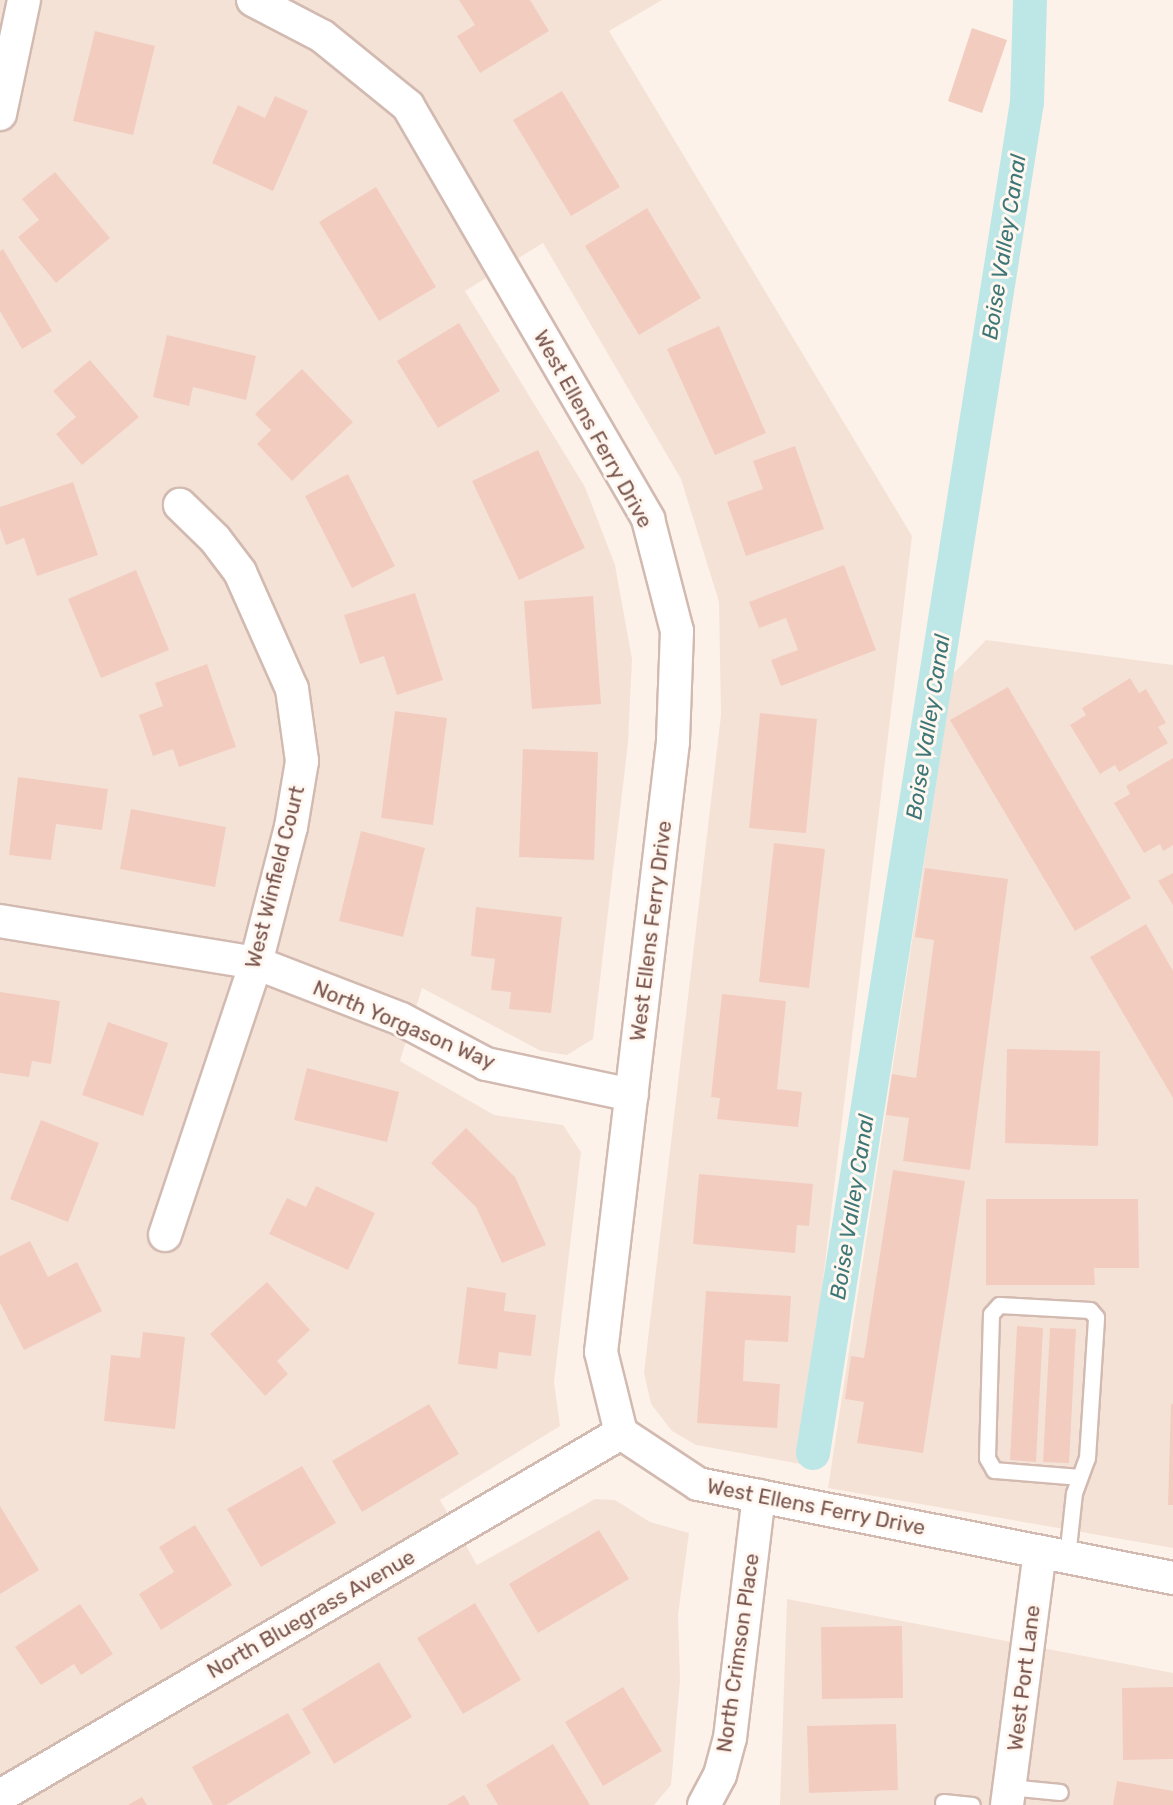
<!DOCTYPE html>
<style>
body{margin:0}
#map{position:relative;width:1173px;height:1805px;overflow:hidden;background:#fdf2e9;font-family:Rubik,sans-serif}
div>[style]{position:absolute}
.residential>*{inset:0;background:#f5e2d7}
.canal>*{height:34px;margin:-17px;padding:0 17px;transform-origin:17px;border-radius:17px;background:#bde7e6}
.building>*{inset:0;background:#f3ccc0}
.roads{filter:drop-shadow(2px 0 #d2bab1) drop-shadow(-2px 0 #d2bab1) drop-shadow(0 2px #d2bab1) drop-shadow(0 -2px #d2bab1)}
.lane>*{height:15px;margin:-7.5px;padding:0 7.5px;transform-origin:7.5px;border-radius:7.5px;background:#fff}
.street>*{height:32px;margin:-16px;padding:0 16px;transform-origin:16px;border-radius:16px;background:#fff}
span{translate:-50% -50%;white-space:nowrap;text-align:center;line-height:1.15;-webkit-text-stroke:6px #fff7f0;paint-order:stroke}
.street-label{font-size:21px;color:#78544c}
.water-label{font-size:22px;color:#3c7676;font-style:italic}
</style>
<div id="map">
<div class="residential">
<div style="clip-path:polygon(0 0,662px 0,609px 31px,912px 536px,801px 1464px,696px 1445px,672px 1431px,651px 1404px,644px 1373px,721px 715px,719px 602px,681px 479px,543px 243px,465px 291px,585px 487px,615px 565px,632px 659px,628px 743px,593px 1039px,567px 1055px,541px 1051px,422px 988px,400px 1061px,494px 1115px,563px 1125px,581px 1152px,554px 1382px,560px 1426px,440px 1500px,477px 1565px,595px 1499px,615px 1500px,650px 1522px,689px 1533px,678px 1615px,680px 1680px,671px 1785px,654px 1805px,0 1805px)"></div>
<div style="clip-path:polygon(986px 640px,1173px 665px,1173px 1548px,828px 1488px,953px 674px)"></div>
<div style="clip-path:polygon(787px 1599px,1173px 1673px,1173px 1805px,780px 1805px)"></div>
</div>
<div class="canal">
<div style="left:813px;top:1453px;width:1368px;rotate:-81deg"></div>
<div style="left:1027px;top:102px;width:102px;rotate:-88.3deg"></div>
</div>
<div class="building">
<div style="clip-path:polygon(459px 0,530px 0,549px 31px,480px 73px,457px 36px,475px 25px)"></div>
<div style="clip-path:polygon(972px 28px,1007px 40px,982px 113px,948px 101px)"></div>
<div style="clip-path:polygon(95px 31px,155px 46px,133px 135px,73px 121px)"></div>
<div style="clip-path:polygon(562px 91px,620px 187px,571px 216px,513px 120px)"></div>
<div style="clip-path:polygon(275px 96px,308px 111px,273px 191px,212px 163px,238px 105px,265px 118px)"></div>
<div style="clip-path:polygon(55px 172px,110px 238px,56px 283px,18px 237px,39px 220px,22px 199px)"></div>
<div style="clip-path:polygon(376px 187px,436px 287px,379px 321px,319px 222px)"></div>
<div style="clip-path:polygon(647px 208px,701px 298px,639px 335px,585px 246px)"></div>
<div style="clip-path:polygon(3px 249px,52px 331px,22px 349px,0 311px,0 251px)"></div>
<div style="clip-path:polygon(459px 323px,500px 391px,438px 428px,397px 361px)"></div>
<div style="clip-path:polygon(719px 326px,766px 433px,715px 455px,667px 349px)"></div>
<div style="clip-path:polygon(167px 335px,256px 356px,246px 400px,193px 387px,189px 406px,153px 397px)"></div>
<div style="clip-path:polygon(90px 360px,139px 417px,82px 465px,56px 434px,76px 417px,53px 391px)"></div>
<div style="clip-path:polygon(302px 369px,353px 422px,292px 481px,257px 444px,271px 430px,255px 414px)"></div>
<div style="clip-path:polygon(795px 446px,824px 529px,746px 556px,727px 502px,763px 489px,753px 461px)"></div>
<div style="clip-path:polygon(538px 450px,585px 548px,519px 580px,472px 481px)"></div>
<div style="clip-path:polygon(348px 474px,395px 566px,352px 588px,305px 496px)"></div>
<div style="clip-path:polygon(73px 482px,98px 555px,37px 576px,24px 538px,6px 545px,0 528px,0 507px)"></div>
<div style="clip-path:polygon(844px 565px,876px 650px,781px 686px,771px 660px,798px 650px,786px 618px,759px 628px,749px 602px)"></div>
<div style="clip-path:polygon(136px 570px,169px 650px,101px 678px,68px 599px)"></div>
<div style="clip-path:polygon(415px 593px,443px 680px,397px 695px,384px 656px,360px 664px,344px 615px)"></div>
<div style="clip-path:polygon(593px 596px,601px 704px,532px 709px,524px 601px)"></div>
<div style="clip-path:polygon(207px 664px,236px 747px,179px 767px,173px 749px,153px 756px,139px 715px,163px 706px,155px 683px)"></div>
<div style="clip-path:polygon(1130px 678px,1139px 693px,1146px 689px,1166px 723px,1158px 727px,1168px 743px,1119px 772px,1115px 765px,1100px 774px,1070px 725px,1086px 715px,1082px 708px)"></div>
<div style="clip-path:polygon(1008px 687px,1131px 898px,1075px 931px,950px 720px)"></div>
<div style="clip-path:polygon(395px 711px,447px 718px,433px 825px,381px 818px)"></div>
<div style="clip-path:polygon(760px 713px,817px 719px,806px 833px,749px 828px)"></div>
<div style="clip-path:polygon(523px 749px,598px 752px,594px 860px,519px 857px)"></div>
<div style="clip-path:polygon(1173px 758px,1173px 845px,1163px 851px,1160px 844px,1144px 853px,1114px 803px,1130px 794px,1126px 786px)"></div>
<div style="clip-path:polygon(18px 777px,108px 789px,102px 830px,56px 824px,51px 860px,9px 855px)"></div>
<div style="clip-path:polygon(131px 809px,226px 827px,215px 887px,120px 869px)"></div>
<div style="clip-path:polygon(361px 831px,425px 848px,403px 937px,339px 921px)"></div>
<div style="clip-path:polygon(774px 843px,825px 849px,809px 988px,759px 982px)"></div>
<div style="clip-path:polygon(925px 868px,1008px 879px,970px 1170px,903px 1161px,909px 1118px,886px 1115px,892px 1074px,916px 1078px,934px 940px,915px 937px)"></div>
<div style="clip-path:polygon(1173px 873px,1173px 905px,1158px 881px)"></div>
<div style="clip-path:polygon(476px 907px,562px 917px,551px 1013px,509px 1009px,511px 992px,491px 990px,495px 959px,471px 956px)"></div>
<div style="clip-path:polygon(1146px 924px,1173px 971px,1173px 1098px,1090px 957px)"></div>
<div style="clip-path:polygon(0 992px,60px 1001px,51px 1064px,32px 1061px,29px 1077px,0 1073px)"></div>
<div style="clip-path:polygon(722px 994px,786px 1001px,777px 1089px,802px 1092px,798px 1127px,717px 1119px,720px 1098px,711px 1097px)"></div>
<div style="clip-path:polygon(108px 1022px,168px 1043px,143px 1116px,82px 1095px)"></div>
<div style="clip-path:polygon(1007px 1049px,1100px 1051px,1098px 1146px,1005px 1143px)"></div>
<div style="clip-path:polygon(307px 1068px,399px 1092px,387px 1142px,294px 1120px)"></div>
<div style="clip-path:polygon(41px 1120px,99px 1143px,68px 1222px,10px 1199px)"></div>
<div style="clip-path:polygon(466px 1128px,515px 1177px,546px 1245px,502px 1263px,476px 1207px,431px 1163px)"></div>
<div style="clip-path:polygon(893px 1170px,965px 1181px,923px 1453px,857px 1443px,864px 1402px,845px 1399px,851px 1356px,864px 1358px)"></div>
<div style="clip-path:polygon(699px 1174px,813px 1184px,809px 1226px,797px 1225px,795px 1253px,693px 1244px)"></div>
<div style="clip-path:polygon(316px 1186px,375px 1213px,348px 1270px,269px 1234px,287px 1198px,306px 1207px)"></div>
<div style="clip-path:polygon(986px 1199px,1138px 1199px,1139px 1268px,1094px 1268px,1095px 1285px,986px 1285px)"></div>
<div style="clip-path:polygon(30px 1241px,48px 1277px,77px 1262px,102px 1311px,24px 1350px,0 1303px,0 1256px)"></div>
<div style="clip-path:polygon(267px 1282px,310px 1330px,277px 1361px,288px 1374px,265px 1396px,210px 1334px)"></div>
<div style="clip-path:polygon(467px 1287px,506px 1293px,504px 1311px,536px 1315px,531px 1356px,499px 1352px,497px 1369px,458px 1364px)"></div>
<div style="clip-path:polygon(706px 1291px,791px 1296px,788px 1342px,745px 1340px,743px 1381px,780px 1384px,777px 1428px,697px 1423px)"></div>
<div style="clip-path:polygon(1017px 1326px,1043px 1328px,1036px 1462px,1010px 1460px)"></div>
<div style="clip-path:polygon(1050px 1328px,1076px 1329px,1069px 1463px,1043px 1462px)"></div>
<div style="clip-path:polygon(143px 1332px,185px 1337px,175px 1429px,104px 1421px,111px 1355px,140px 1358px)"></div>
<div style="clip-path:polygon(429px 1404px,459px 1454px,362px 1512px,332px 1461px)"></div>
<div style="clip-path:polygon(1171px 1404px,1173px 1404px,1173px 1505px,1168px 1505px)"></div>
<div style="clip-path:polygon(302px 1466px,336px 1523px,261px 1567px,227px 1509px)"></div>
<div style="clip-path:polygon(0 1506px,39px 1570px,0 1594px)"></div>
<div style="clip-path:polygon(195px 1525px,232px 1585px,161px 1630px,139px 1594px,174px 1572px,159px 1547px)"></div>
<div style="clip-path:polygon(599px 1530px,629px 1579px,538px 1633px,509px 1584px)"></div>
<div style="clip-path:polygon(475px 1603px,521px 1680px,463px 1714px,417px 1638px)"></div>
<div style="clip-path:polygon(80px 1604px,113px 1654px,81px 1675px,74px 1664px,41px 1685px,15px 1647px)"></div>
<div style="clip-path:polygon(902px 1626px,903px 1698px,822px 1699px,821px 1627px)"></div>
<div style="clip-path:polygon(379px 1662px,412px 1717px,334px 1764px,302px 1709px)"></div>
<div style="clip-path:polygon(623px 1687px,662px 1751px,603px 1786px,565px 1722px)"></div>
<div style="clip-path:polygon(1173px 1687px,1173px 1759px,1123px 1760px,1122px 1688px)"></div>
<div style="clip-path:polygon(288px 1713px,311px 1753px,226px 1805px,213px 1805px,192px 1767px)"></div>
<div style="clip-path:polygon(896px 1724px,898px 1790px,809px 1793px,807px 1726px)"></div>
<div style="clip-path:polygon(553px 1744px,590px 1805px,498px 1805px,486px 1785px)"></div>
<div style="clip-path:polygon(1117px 1781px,1173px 1791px,1173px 1805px,1113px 1805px)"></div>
<div style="clip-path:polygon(464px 1795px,470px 1805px,447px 1805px)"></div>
<div style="clip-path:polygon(142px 1797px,147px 1805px,128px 1805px)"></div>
</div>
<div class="roads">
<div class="lane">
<div style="left:1067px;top:1557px;width:64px;rotate:-83.8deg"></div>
<div style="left:1074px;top:1493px;width:37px;rotate:-70deg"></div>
<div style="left:1087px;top:1458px;width:141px;rotate:-86.3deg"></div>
<div style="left:1096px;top:1317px;width:9px;rotate:-131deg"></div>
<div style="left:1090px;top:1310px;width:91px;rotate:-176.9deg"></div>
<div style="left:999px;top:1305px;width:12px;rotate:132deg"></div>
<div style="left:991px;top:1314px;width:144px;rotate:91.6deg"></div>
<div style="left:987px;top:1458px;width:14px;rotate:60deg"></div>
<div style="left:994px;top:1470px;width:85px;rotate:4.7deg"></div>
<div style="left:1009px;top:1787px;width:51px;rotate:5.6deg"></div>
<div style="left:943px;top:1802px;width:29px;rotate:6deg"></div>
</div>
<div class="street">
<div style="left:253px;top:0;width:78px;rotate:27.6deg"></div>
<div style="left:322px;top:36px;width:111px;rotate:39.1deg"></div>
<div style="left:408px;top:106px;width:478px;rotate:59.8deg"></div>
<div style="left:648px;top:519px;width:116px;rotate:75.5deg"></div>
<div style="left:677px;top:631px;width:111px;rotate:92.1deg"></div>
<div style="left:673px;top:742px;width:614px;rotate:96.73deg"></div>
<div style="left:601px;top:1352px;width:83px;rotate:76.1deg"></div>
<div style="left:621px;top:1433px;width:92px;rotate:33.5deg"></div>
<div style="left:698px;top:1484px;width:484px;rotate:11.2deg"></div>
<div style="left:0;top:114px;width:116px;rotate:-78.1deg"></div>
<div style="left:0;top:921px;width:259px;rotate:9.3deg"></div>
<div style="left:256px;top:963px;width:155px;rotate:21.1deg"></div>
<div style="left:401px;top:1019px;width:96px;rotate:27.9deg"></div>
<div style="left:486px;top:1064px;width:149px;rotate:12deg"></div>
<div style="left:165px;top:1235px;width:287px;rotate:-71.5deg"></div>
<div style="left:256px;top:963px;width:140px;rotate:-75.6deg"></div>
<div style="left:291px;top:827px;width:67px;rotate:-80.5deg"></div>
<div style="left:302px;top:761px;width:73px;rotate:-97.9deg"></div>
<div style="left:292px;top:689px;width:128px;rotate:-114deg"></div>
<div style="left:240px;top:572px;width:41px;rotate:-127.1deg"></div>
<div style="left:215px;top:539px;width:49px;rotate:-135.8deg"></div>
<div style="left:0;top:1796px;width:719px;rotate:-30.31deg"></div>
<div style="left:704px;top:1805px;width:34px;rotate:-62deg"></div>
<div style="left:720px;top:1775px;width:38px;rotate:-75deg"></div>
<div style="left:730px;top:1738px;width:244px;rotate:-83.2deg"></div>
<div style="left:1007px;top:1805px;width:255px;rotate:-82.6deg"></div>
</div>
</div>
<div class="street-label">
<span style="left:593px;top:429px;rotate:61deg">West Ellens Ferry Drive</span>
<span style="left:275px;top:877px;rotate:-76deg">West Winfield Court</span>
<span style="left:651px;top:931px;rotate:-83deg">West Ellens Ferry Drive</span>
<span style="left:404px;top:1025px;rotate:23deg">North Yorgason Way</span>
<span style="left:816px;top:1507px;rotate:11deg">West Ellens Ferry Drive</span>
<span style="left:311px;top:1614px;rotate:-30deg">North Bluegrass Avenue</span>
<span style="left:738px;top:1653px;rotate:-82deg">North Crimson Place</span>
<span style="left:1024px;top:1678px;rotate:-83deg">West Port Lane</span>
</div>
<div class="water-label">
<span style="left:1004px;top:247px;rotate:-81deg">Boise Valley Canal</span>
<span style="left:928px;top:727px;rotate:-81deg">Boise Valley Canal</span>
<span style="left:852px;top:1207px;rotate:-81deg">Boise Valley Canal</span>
</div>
</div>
